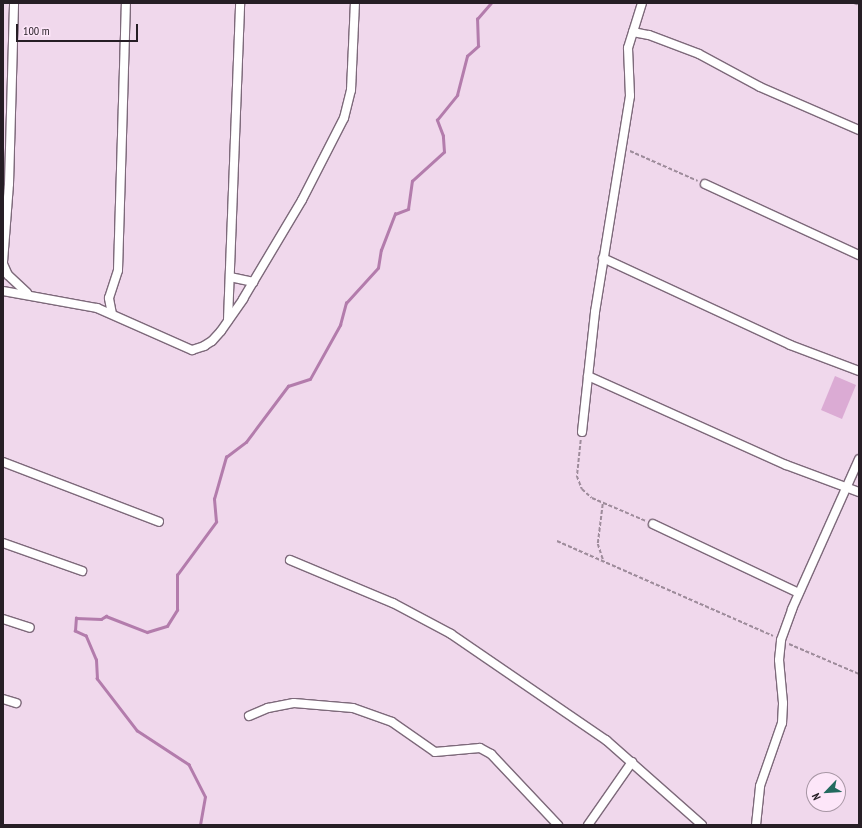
<!DOCTYPE html>
<style>
body{margin:0}
#map{position:relative;width:862px;height:828px;overflow:hidden;background:#f0d8ec;font-family:"PT Sans Narrow",sans-serif}
div>[style]{position:absolute}
.green>*{inset:0;background:#dbabd4}
.stream>*{height:2.5px;margin:-1.25px;padding:0 1.25px;transform-origin:1.25px;border-radius:1.25px;background:#b37cac}
.path>*{height:1.5px;margin-top:-0.75px;transform-origin:0;background:repeating-linear-gradient(90deg,#9e8c9b 0 4px,transparent 0 6px)}
.roads{filter:drop-shadow(1px 0 #7d697a) drop-shadow(-1px 0 #7d697a) drop-shadow(0 1px #7d697a) drop-shadow(0 -1px #7d697a)}
.minor>*{height:8px;margin:-4px;padding:0 4px;transform-origin:4px;border-radius:4px;background:#fff}
span{translate:-50% -50%;white-space:nowrap;text-align:center;line-height:1.15;-webkit-text-stroke:3.5px #fde6f9;paint-order:stroke}
.frame{position:absolute;inset:0;border:4px solid #261e25;pointer-events:none}
.north{position:absolute;left:806px;top:772px;width:40px;height:40px;box-sizing:border-box;background:#fde6f9;border:1px solid #a796a4;border-radius:50%;rotate:245deg;font-size:11px;font-weight:700;line-height:16px;text-align:center;color:#261e25}
.north::after{content:'';display:block;margin:auto;width:14px;height:18px;background:#236a5f;clip-path:polygon(50% 0,100% 100%,50% 72%,0 100%)}
.scale{position:absolute;left:16px;top:24px;width:122px;height:18px;box-sizing:border-box;border:2px solid #261e25;border-top:0;padding-left:5px;font-size:12px;line-height:14px;white-space:nowrap;color:#261e25;-webkit-text-stroke:3px #fde6f9;paint-order:stroke}
</style>
<div id="map">
<div class="green">
<div style="clip-path:polygon(835px 376px,856px 385px,842px 419px,821px 410px)"></div>
</div>
<div class="stream">
<div style="left:200px;top:825px;width:28px;rotate:-80deg"></div>
<div style="left:205px;top:797px;width:36px;rotate:-117deg"></div>
<div style="left:189px;top:765px;width:62px;rotate:-146.8deg"></div>
<div style="left:137px;top:731px;width:66px;rotate:-127.6deg"></div>
<div style="left:97px;top:679px;width:19px;rotate:-93deg"></div>
<div style="left:96px;top:660px;width:26px;rotate:-113deg"></div>
<div style="left:86px;top:636px;width:12px;rotate:-156deg"></div>
<div style="left:75px;top:631px;width:13px;rotate:-86deg"></div>
<div style="left:76px;top:618px;width:25px;rotate:2deg"></div>
<div style="left:101px;top:619px;width:6px;rotate:-31deg"></div>
<div style="left:106px;top:616px;width:44px;rotate:21.3deg"></div>
<div style="left:147px;top:632px;width:21px;rotate:-17deg"></div>
<div style="left:167px;top:626px;width:19px;rotate:-58deg"></div>
<div style="left:177px;top:610px;width:35px;rotate:-90deg"></div>
<div style="left:177px;top:575px;width:66px;rotate:-53.7deg"></div>
<div style="left:216px;top:522px;width:23px;rotate:-95deg"></div>
<div style="left:214px;top:499px;width:44px;rotate:-74.1deg"></div>
<div style="left:226px;top:457px;width:25px;rotate:-37deg"></div>
<div style="left:246px;top:442px;width:70px;rotate:-53.1deg"></div>
<div style="left:288px;top:386px;width:23px;rotate:-18deg"></div>
<div style="left:310px;top:379px;width:62px;rotate:-60.9deg"></div>
<div style="left:340px;top:325px;width:23px;rotate:-75deg"></div>
<div style="left:346px;top:303px;width:47px;rotate:-47.6deg"></div>
<div style="left:378px;top:268px;width:18px;rotate:-81deg"></div>
<div style="left:381px;top:250px;width:39px;rotate:-69deg"></div>
<div style="left:395px;top:214px;width:14px;rotate:-21deg"></div>
<div style="left:408px;top:209px;width:28px;rotate:-82deg"></div>
<div style="left:412px;top:181px;width:43px;rotate:-42.2deg"></div>
<div style="left:444px;top:152px;width:16px;rotate:-94deg"></div>
<div style="left:443px;top:136px;width:17px;rotate:-111deg"></div>
<div style="left:437px;top:120px;width:32px;rotate:-51deg"></div>
<div style="left:457px;top:95px;width:40px;rotate:-75.6deg"></div>
<div style="left:467px;top:56px;width:15px;rotate:-42deg"></div>
<div style="left:478px;top:46px;width:27px;rotate:-92deg"></div>
<div style="left:477px;top:19px;width:21px;rotate:-49deg"></div>
</div>
<div class="path">
<div style="left:854px;top:3px;width:5px;rotate:22deg"></div>
<div style="left:630px;top:151px;width:74px;rotate:23.8deg"></div>
<div style="left:581px;top:440px;width:36px;rotate:96deg"></div>
<div style="left:577px;top:476px;width:14px;rotate:69deg"></div>
<div style="left:582px;top:489px;width:13px;rotate:42deg"></div>
<div style="left:592px;top:498px;width:59px;rotate:23.1deg"></div>
<div style="left:603px;top:504px;width:40px;rotate:97.1deg"></div>
<div style="left:598px;top:544px;width:19px;rotate:72deg"></div>
<div style="left:557px;top:541px;width:236px;rotate:23.7deg"></div>
<div style="left:789px;top:644px;width:76px;rotate:23.2deg"></div>
</div>
<div class="roads">
<div class="minor">
<div style="left:633px;top:32px;width:16px;rotate:11deg"></div>
<div style="left:649px;top:35px;width:53px;rotate:20.8deg"></div>
<div style="left:699px;top:54px;width:69px;rotate:28.4deg"></div>
<div style="left:760px;top:87px;width:108px;rotate:23.5deg"></div>
<div style="left:705px;top:184px;width:170px;rotate:24.8deg"></div>
<div style="left:603px;top:258px;width:206px;rotate:24.9deg"></div>
<div style="left:790px;top:345px;width:74px;rotate:20.6deg"></div>
<div style="left:3px;top:262px;width:78px;rotate:-85.6deg"></div>
<div style="left:9px;top:184px;width:181px;rotate:-88.4deg"></div>
<div style="left:3px;top:264px;width:12px;rotate:66deg"></div>
<div style="left:8px;top:275px;width:26px;rotate:43deg"></div>
<div style="left:230px;top:277px;width:24px;rotate:12deg"></div>
<div style="left:3px;top:291px;width:96px;rotate:10.3deg"></div>
<div style="left:97px;top:308px;width:104px;rotate:23.9deg"></div>
<div style="left:192px;top:350px;width:13px;rotate:-18deg"></div>
<div style="left:204px;top:346px;width:9px;rotate:-32deg"></div>
<div style="left:212px;top:341px;width:13px;rotate:-48deg"></div>
<div style="left:221px;top:331px;width:39px;rotate:-55deg"></div>
<div style="left:243px;top:299px;width:115px;rotate:-59.2deg"></div>
<div style="left:302px;top:200px;width:92px;rotate:-62.9deg"></div>
<div style="left:344px;top:118px;width:29px;rotate:-76deg"></div>
<div style="left:351px;top:90px;width:87px;rotate:-87.4deg"></div>
<div style="left:112px;top:314px;width:16px;rotate:-101deg"></div>
<div style="left:109px;top:298px;width:29px;rotate:-72deg"></div>
<div style="left:118px;top:270px;width:267px;rotate:-88.3deg"></div>
<div style="left:228px;top:320px;width:317px;rotate:-87.8deg"></div>
<div style="left:588px;top:376px;width:217px;rotate:24.2deg"></div>
<div style="left:786px;top:465px;width:78px;rotate:20.3deg"></div>
<div style="left:582px;top:432px;width:121px;rotate:-83.8deg"></div>
<div style="left:595px;top:312px;width:219px;rotate:-80.8deg"></div>
<div style="left:630px;top:96px;width:48px;rotate:-92.4deg"></div>
<div style="left:628px;top:48px;width:47px;rotate:-72.7deg"></div>
<div style="left:3px;top:462px;width:167px;rotate:21deg"></div>
<div style="left:653px;top:524px;width:161px;rotate:25.3deg"></div>
<div style="left:3px;top:543px;width:84px;rotate:19.5deg"></div>
<div style="left:290px;top:560px;width:112px;rotate:22.7deg"></div>
<div style="left:393px;top:603px;width:66px;rotate:28.1deg"></div>
<div style="left:451px;top:634px;width:188px;rotate:34.4deg"></div>
<div style="left:606px;top:740px;width:128px;rotate:41.5deg"></div>
<div style="left:3px;top:619px;width:28px;rotate:18deg"></div>
<div style="left:3px;top:699px;width:14px;rotate:17deg"></div>
<div style="left:249px;top:716px;width:21px;rotate:-23deg"></div>
<div style="left:268px;top:708px;width:26px;rotate:-11deg"></div>
<div style="left:294px;top:703px;width:59px;rotate:4.8deg"></div>
<div style="left:353px;top:708px;width:41px;rotate:19.7deg"></div>
<div style="left:392px;top:722px;width:52px;rotate:34.9deg"></div>
<div style="left:435px;top:752px;width:45px;rotate:-5.1deg"></div>
<div style="left:480px;top:748px;width:13px;rotate:29deg"></div>
<div style="left:491px;top:754px;width:98px;rotate:46.7deg"></div>
<div style="left:588px;top:825px;width:77px;rotate:-55.1deg"></div>
<div style="left:756px;top:825px;width:39px;rotate:-84deg"></div>
<div style="left:760px;top:786px;width:67px;rotate:-70.8deg"></div>
<div style="left:782px;top:723px;width:20px;rotate:-87deg"></div>
<div style="left:783px;top:703px;width:43px;rotate:-95.3deg"></div>
<div style="left:779px;top:660px;width:20px;rotate:-84deg"></div>
<div style="left:781px;top:640px;width:33px;rotate:-70deg"></div>
<div style="left:792px;top:609px;width:164px;rotate:-65.9deg"></div>
</div>
</div>
<div class="frame"></div>
<div class="north">N</div>
<div class="scale">100 m</div>
</div>
